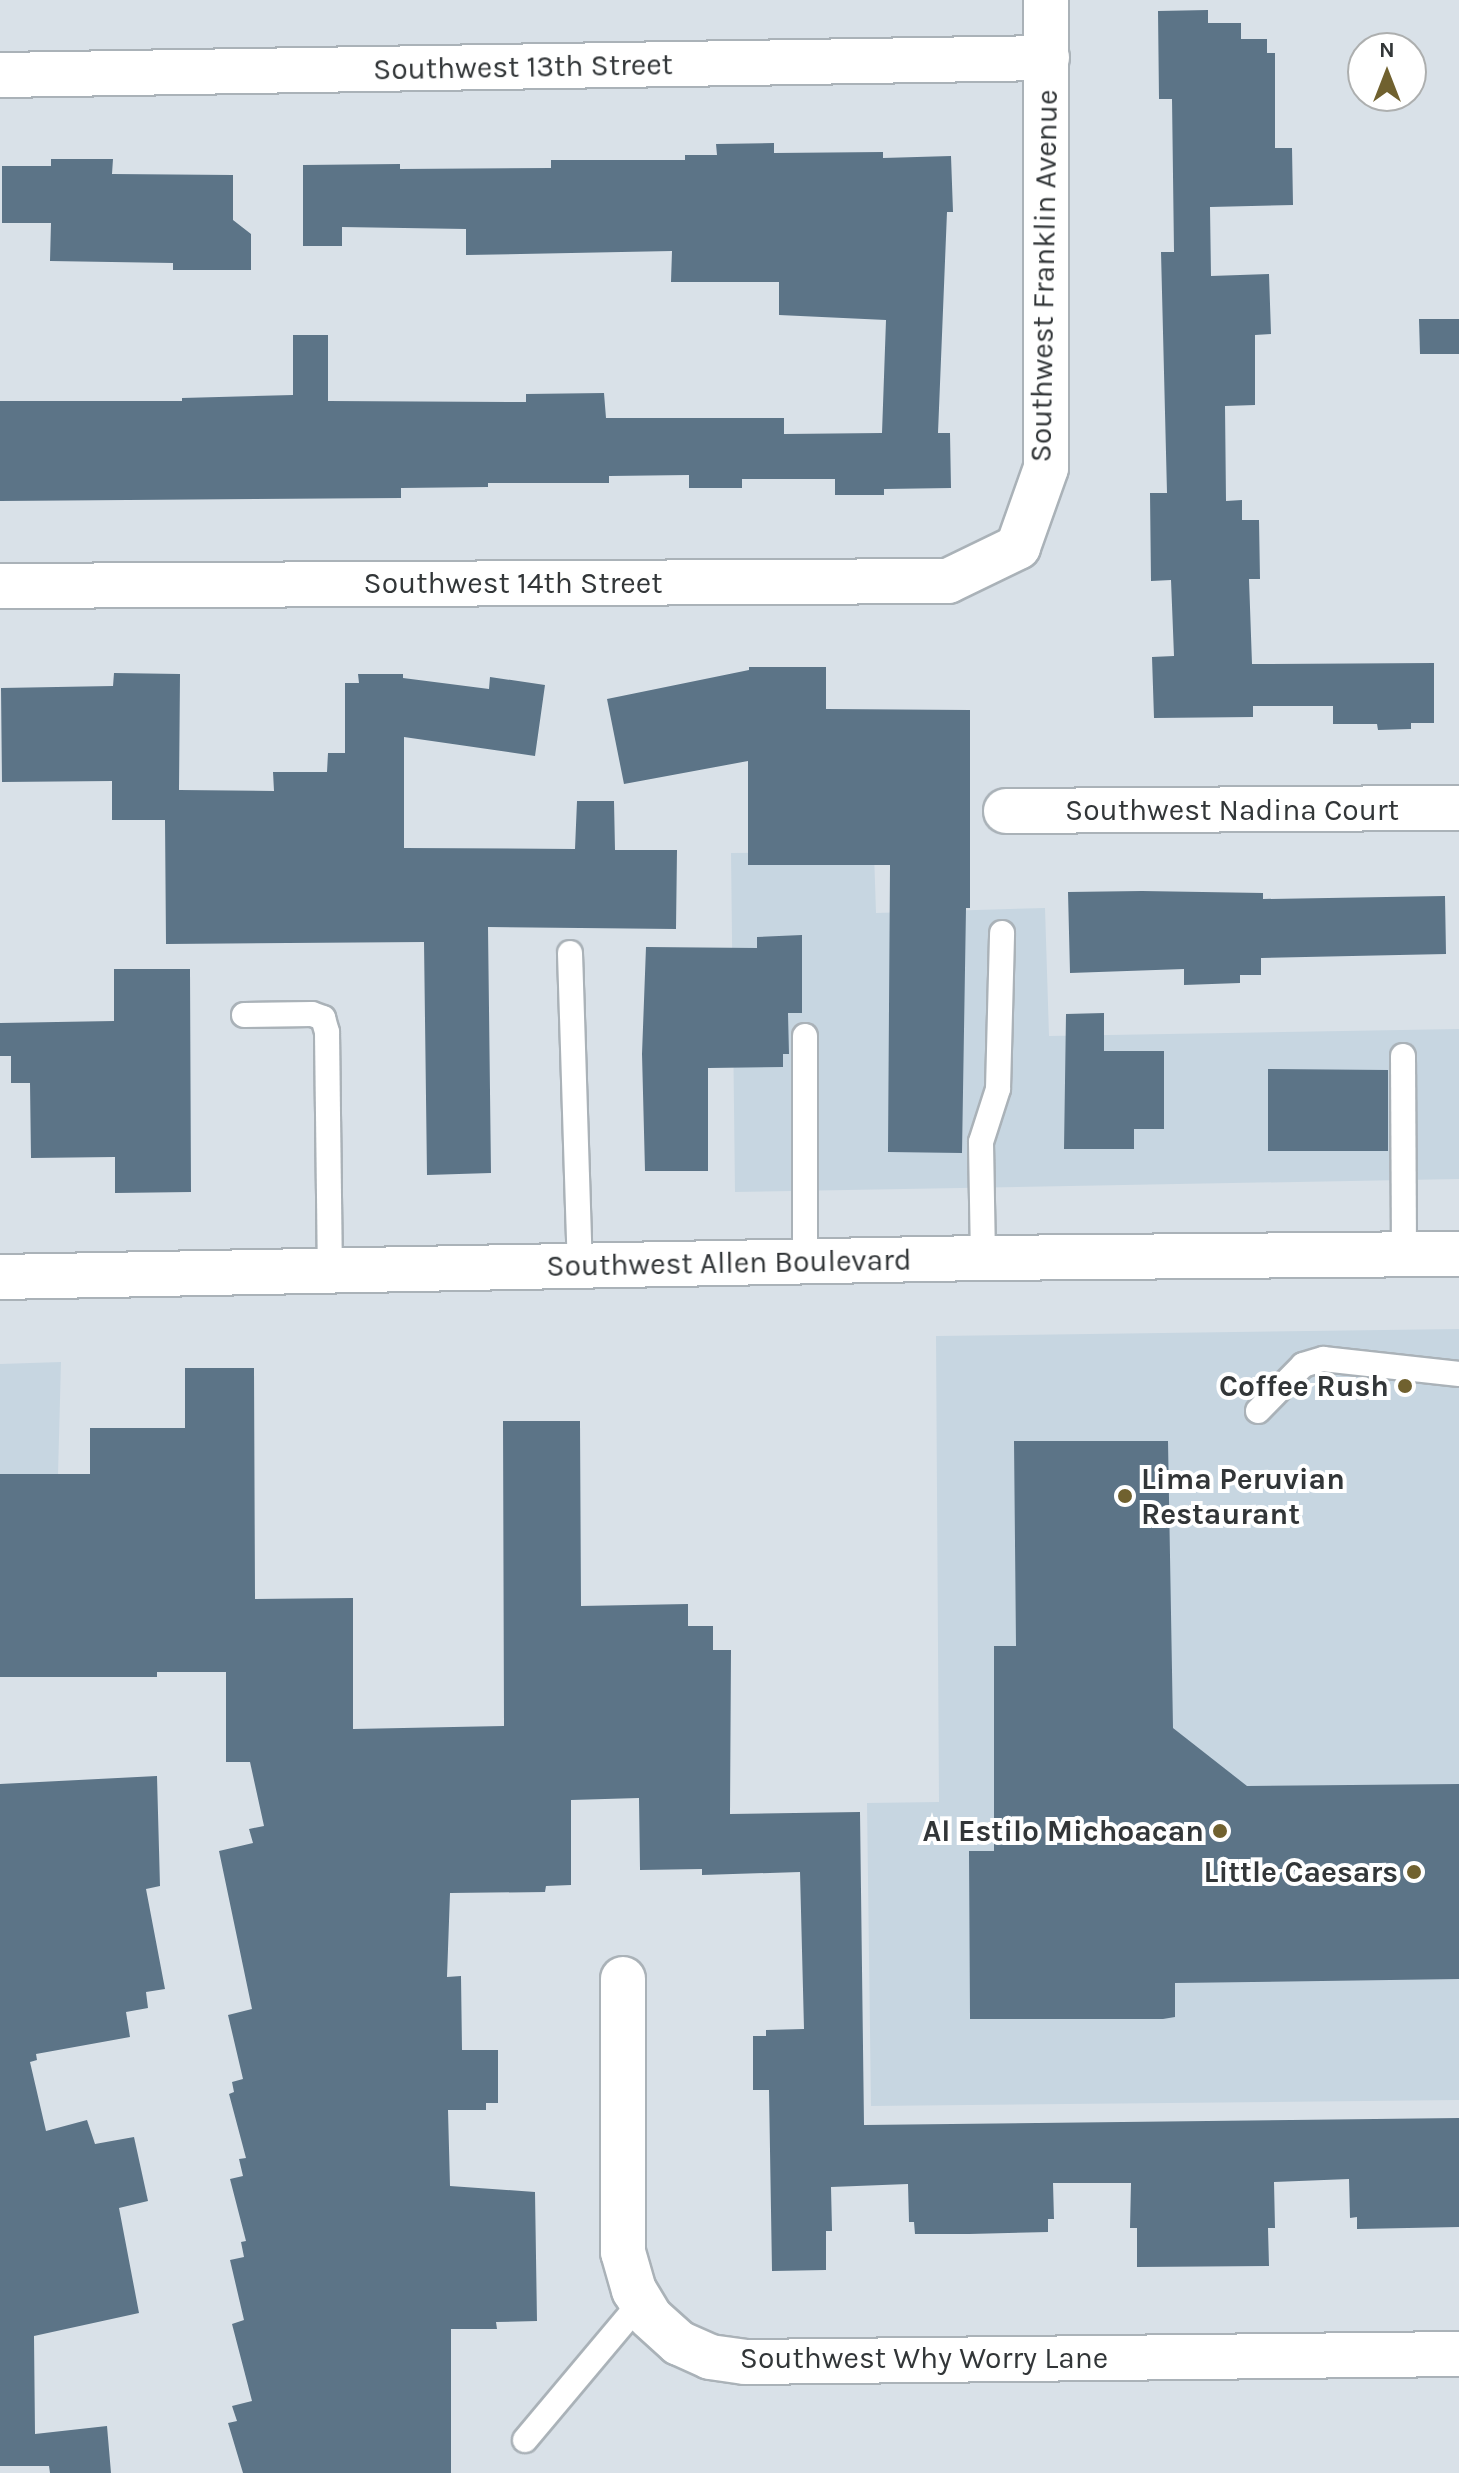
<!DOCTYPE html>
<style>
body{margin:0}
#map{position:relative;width:1459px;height:2473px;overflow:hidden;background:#d9e1e8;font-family:Karla,sans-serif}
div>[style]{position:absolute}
.built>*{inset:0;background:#c7d6e1}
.building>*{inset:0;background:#5c7487}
.roads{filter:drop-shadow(2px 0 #aab2b8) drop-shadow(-2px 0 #aab2b8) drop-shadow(0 2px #aab2b8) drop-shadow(0 -2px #aab2b8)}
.lane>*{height:24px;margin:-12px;padding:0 12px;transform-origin:12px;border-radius:12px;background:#fff}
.street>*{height:44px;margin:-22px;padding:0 22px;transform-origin:22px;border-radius:22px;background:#fff}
.secondary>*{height:44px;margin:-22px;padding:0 22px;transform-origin:22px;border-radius:22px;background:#fff}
.dots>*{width:22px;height:22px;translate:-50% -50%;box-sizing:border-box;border:4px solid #fff;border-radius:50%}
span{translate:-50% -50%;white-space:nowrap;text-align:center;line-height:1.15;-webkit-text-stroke:8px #fff;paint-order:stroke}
.street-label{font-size:30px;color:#323638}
.poi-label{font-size:30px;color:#323638;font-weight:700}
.right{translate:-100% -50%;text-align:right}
.left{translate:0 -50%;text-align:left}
.north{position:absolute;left:1347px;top:32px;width:80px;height:80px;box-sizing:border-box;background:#fff;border:2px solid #adafaf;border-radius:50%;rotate:0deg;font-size:22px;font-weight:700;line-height:32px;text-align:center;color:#323638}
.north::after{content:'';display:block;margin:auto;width:28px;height:36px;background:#70612f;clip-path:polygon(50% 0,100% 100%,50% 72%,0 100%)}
</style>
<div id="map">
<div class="built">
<div style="clip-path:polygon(874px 852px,876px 913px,1045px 908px,1049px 1036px,1459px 1029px,1459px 1179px,735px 1192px,731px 853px)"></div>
<div style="clip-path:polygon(1459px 1329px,1459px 2100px,871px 2106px,867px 1803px,939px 1802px,936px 1336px)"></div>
<div style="clip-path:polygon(61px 1362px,56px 1550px,0 1550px,0 1364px)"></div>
</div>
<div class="building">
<div style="clip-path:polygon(1208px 10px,1208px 23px,1241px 23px,1241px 39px,1267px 39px,1267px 53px,1275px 53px,1275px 148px,1292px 148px,1293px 205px,1210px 207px,1211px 276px,1269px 274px,1271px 334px,1255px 335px,1255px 405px,1225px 406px,1226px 501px,1242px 500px,1242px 520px,1259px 520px,1260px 579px,1249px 579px,1252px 664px,1434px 663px,1434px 723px,1411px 723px,1411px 729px,1378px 730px,1377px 724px,1333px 724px,1333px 706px,1253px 706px,1253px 717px,1154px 718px,1152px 657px,1174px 656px,1171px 580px,1151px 581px,1150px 493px,1167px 493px,1161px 252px,1174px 252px,1172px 99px,1159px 99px,1158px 11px)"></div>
<div style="clip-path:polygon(774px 143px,774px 153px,883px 152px,883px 158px,951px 156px,953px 212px,947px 212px,938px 433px,950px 433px,951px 488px,884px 489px,884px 495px,835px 495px,835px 479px,742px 479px,742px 488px,689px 488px,689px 475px,609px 476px,609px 483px,488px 483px,488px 487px,401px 488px,401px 498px,0 501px,0 401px,182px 401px,182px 398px,293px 395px,293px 335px,328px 335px,328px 401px,526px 402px,526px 394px,604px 393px,606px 418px,784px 418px,784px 434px,882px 433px,886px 320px,779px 315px,779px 282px,671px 282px,672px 251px,466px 255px,466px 229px,342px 227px,342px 246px,303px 246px,303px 165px,400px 164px,400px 169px,551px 168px,551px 160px,685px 160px,685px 155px,717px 155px,716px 144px)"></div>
<div style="clip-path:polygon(51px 159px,113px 159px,112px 174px,233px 175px,233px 220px,251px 234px,251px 270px,173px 270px,173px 263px,50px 261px,51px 223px,2px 223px,2px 166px,51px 166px)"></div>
<div style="clip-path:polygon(1419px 319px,1459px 319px,1459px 354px,1420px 354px)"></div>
<div style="clip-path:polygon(749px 667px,826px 667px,826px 709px,970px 710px,970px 908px,966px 908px,962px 1153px,888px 1152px,890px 865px,748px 865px,748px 761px,624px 784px,607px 699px,749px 670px)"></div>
<div style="clip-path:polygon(114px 673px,180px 674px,179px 790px,274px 791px,273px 772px,327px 772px,328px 753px,345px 753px,345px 683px,359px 683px,358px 674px,403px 674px,403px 678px,489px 689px,490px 677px,545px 685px,535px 756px,404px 737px,404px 848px,575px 849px,577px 801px,614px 801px,615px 850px,677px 850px,676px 929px,488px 927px,491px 1173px,427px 1175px,424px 942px,166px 944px,165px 820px,112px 820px,112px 781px,2px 782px,1px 688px,113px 686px)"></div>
<div style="clip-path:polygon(1142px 891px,1263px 893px,1263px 899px,1445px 896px,1446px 954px,1261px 958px,1261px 975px,1240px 975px,1240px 983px,1184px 985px,1184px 969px,1070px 973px,1068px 892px)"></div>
<div style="clip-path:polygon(802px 935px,802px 1013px,788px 1013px,789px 1054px,783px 1054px,783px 1067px,708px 1068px,708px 1171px,645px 1171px,642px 1054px,646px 947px,757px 948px,757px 937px)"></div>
<div style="clip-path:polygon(114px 969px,190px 969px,191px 1192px,115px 1193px,115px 1157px,31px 1158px,30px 1083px,11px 1083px,11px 1056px,0 1056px,0 1023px,114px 1021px)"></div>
<div style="clip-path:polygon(1104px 1013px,1104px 1051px,1164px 1051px,1164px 1129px,1134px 1129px,1134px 1149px,1064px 1149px,1066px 1014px)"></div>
<div style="clip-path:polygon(1268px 1069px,1388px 1070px,1388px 1151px,1268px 1151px)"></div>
<div style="clip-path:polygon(185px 1368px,254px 1368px,255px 1599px,353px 1598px,353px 1729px,504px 1726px,503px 1421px,580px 1421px,581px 1606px,688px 1604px,688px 1626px,713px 1626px,713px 1650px,731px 1650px,730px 1814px,860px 1812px,864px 2125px,1459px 2118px,1459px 2227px,1357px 2229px,1357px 2217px,1350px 2218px,1349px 2179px,1274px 2182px,1275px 2228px,1268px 2228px,1269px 2266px,1137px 2267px,1137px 2228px,1130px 2228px,1131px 2183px,1053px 2183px,1054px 2219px,1048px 2219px,1048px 2232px,969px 2234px,915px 2234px,914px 2222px,909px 2222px,908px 2184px,831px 2187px,832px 2231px,826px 2231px,826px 2270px,772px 2271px,769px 2090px,753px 2090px,753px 2036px,766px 2036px,766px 2030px,804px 2029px,800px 1872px,702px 1875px,702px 1869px,640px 1870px,639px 1798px,571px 1800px,571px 1885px,546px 1886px,545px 1892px,450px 1893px,447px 1977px,461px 1976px,462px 2050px,498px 2050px,498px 2103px,486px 2103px,486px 2110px,448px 2110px,450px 2186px,535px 2192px,537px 2321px,496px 2322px,497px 2329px,451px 2329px,451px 2473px,243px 2473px,228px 2423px,237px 2421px,232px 2406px,252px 2401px,232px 2324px,244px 2320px,230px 2260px,244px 2257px,241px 2242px,246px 2241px,230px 2179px,243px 2176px,239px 2159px,246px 2158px,229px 2094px,234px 2092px,232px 2082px,243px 2079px,228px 2015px,252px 2009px,219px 1851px,253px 1843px,249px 1829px,264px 1826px,250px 1762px,226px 1762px,226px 1672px,157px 1672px,157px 1677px,0 1677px,0 1474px,90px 1474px,90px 1428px,185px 1428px)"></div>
<div style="clip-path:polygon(1014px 1441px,1168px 1441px,1173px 1728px,1247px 1786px,1459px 1784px,1459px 1979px,1175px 1983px,1175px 2017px,1163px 2019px,970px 2019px,969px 1851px,994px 1851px,994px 1646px,1016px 1646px)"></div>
<div style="clip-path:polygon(157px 1776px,160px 1886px,146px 1889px,165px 1989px,146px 1992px,148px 2008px,126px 2012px,130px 2037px,36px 2054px,37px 2060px,30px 2062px,46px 2131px,87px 2120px,95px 2144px,134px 2137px,148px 2201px,119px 2208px,139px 2313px,34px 2336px,35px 2434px,107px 2426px,111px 2473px,50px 2473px,49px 2466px,0 2466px,0 1784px)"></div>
</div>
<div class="roads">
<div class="lane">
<div style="left:570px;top:953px;width:313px;rotate:88.2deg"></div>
<div style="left:244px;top:1015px;width:68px;rotate:-0.8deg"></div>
<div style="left:312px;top:1014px;width:12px;rotate:20deg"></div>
<div style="left:323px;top:1018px;width:15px;rotate:74deg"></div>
<div style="left:327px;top:1032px;width:238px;rotate:89.3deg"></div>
<div style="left:805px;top:1036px;width:226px;rotate:90deg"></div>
<div style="left:1403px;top:1056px;width:199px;rotate:89.7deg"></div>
<div style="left:983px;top:1258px;width:116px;rotate:-91deg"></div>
<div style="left:981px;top:1142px;width:56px;rotate:-72.2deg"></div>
<div style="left:998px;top:1089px;width:156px;rotate:-88.5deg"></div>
<div style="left:1258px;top:1411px;width:64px;rotate:-45.6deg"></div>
<div style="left:1303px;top:1365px;width:21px;rotate:-17deg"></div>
<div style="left:1323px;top:1359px;width:137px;rotate:6.3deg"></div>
<div style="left:525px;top:2440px;width:180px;rotate:-50deg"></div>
</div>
<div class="street">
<div style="left:0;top:75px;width:1047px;rotate:-0.93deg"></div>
<div style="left:0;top:586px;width:948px;rotate:-0.3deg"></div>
<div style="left:948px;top:581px;width:78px;rotate:-25.9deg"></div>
<div style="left:1018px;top:547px;width:84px;rotate:-70.5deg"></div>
<div style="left:1046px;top:468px;width:468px;rotate:-90deg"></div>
<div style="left:1006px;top:811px;width:453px;rotate:-0.4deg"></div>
<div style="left:623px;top:1979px;width:273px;rotate:90deg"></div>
<div style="left:623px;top:2252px;width:40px;rotate:74deg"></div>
<div style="left:634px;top:2290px;width:31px;rotate:59deg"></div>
<div style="left:650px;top:2317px;width:39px;rotate:42deg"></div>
<div style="left:679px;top:2343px;width:34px;rotate:24deg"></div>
<div style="left:710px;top:2357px;width:35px;rotate:8deg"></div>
<div style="left:745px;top:2362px;width:714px;rotate:-0.64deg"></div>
</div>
<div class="secondary">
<div style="left:0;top:1277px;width:983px;rotate:-1.11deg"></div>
<div style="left:983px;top:1258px;width:476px;rotate:-0.5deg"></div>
</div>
</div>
<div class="dots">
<div style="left:1405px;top:1386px;background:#70612f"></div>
<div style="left:1125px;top:1496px;background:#70612f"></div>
<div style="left:1220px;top:1831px;background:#70612f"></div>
<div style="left:1414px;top:1872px;background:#70612f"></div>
</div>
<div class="street-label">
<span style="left:523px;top:67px;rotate:-1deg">Southwest 13th Street</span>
<span style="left:1044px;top:276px;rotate:-89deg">Southwest Franklin Avenue</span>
<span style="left:513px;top:583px">Southwest 14th Street</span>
<span style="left:1232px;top:810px">Southwest Nadina Court</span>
<span style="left:729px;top:1263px;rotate:-1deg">Southwest Allen Boulevard</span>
<span style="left:924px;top:2358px">Southwest Why Worry Lane</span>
</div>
<div class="poi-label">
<span class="right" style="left:1389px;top:1386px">Coffee Rush</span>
<span class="left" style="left:1141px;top:1496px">Lima Peruvian<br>Restaurant</span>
<span class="right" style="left:1204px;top:1831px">Al Estilo Michoacan</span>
<span class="right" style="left:1398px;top:1872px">Little Caesars</span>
</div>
<div class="north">N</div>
</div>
